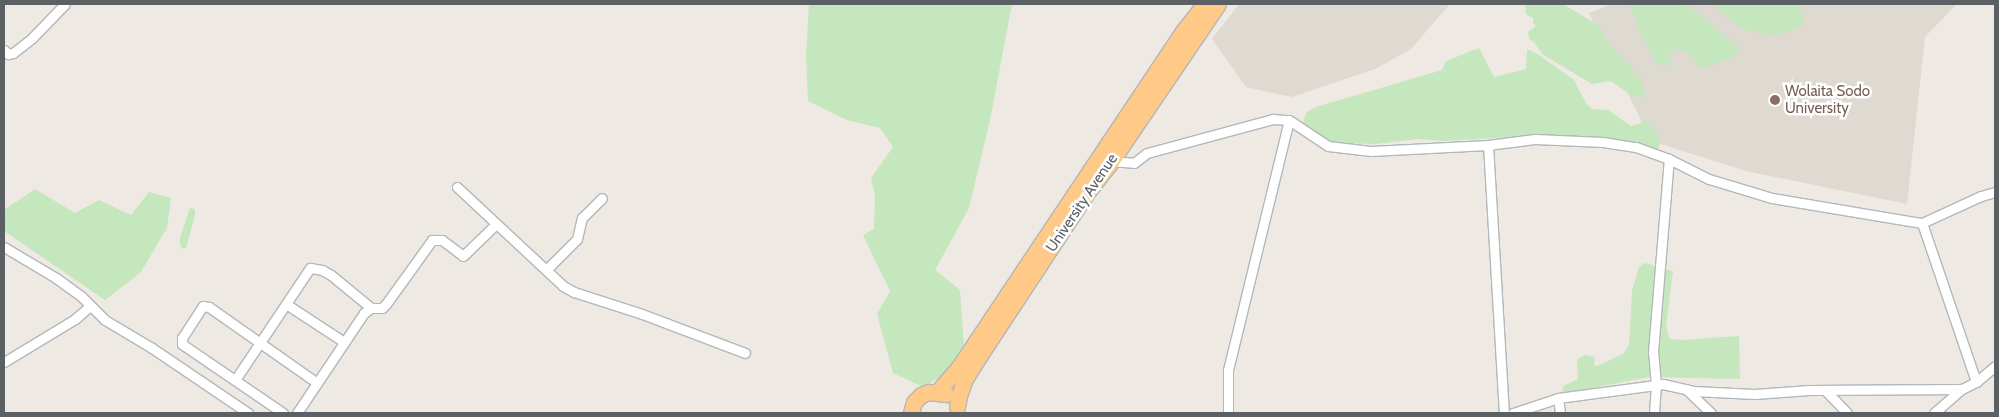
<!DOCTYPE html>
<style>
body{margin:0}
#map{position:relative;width:1999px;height:417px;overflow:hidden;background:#eee9e2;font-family:Cabin,sans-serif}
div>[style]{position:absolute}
.education>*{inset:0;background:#ded9d1}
.green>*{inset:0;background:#c5e7bd}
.roads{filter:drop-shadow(1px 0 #b3b7ba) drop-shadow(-1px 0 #b3b7ba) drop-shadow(0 1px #b3b7ba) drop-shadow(0 -1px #b3b7ba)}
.street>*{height:9px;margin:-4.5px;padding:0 4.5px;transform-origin:4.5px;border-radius:4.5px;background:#fff}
.highway>*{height:15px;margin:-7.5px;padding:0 7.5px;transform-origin:7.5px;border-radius:7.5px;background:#ffca88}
.dots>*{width:14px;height:14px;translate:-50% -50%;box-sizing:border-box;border:2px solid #fff;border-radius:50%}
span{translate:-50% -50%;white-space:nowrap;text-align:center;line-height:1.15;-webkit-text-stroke:5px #fff;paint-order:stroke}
.education-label{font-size:15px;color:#785e54}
.left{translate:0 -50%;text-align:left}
.street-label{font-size:15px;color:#5b6064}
.frame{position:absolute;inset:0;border:5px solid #5b6064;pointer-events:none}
</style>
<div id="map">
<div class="education">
<div style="clip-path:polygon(1239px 4px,1450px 4px,1411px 49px,1375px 69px,1292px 97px,1246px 87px,1212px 39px)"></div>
<div style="clip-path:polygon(1611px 4px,1957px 4px,1925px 37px,1907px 204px,1746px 171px,1651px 141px,1589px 13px)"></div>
</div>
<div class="green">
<div style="clip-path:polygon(809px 4px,1012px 4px,990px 120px,969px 208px,935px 270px,960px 290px,964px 346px,945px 374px,923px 387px,893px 373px,877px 314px,890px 291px,863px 235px,874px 229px,875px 196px,871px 178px,893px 147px,880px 128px,847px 120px,808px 101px,806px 55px)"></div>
<div style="clip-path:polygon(1525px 4px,1563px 4px,1600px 26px,1609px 45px,1630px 64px,1632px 71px,1642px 81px,1645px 94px,1644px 98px,1629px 94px,1611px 81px,1592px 84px,1542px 54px,1534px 42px,1529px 39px,1528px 32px,1536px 26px,1533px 23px,1533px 18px,1526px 14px)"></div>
<div style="clip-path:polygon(1634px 4px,1684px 4px,1700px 14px,1739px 49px,1734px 57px,1700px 69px,1688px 51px,1683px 51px,1680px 48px,1669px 53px,1671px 65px,1657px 64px,1641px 35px,1631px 6px)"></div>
<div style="clip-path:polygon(1713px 4px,1798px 4px,1804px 16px,1802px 26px,1774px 36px,1742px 29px)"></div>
<div style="clip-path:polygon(1479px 48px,1494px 77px,1526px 69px,1527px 49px,1539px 55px,1574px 80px,1586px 103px,1592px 109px,1608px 110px,1631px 126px,1646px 122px,1651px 124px,1660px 141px,1659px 148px,1650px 151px,1576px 140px,1513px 137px,1444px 141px,1417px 139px,1376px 144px,1334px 143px,1302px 125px,1307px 112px,1316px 107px,1442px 70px,1446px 61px)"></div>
<div style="clip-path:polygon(35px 189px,75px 213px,99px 200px,131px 215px,149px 192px,171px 198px,167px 228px,141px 272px,105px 300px,4px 231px,4px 210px)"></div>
<div style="clip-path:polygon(190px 208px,195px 209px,195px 215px,186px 248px,183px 249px,180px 245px,180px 238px)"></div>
<div style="clip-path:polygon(1645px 263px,1673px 271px,1666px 327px,1670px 339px,1681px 340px,1739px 336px,1740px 379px,1649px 377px,1562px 394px,1563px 386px,1578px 379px,1577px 359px,1585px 355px,1595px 357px,1594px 365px,1597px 366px,1623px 354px,1629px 345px,1632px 291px,1639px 267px)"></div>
</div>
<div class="roads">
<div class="street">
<div style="left:4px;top:50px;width:6px;rotate:45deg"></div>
<div style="left:8px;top:54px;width:5px;rotate:-11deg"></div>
<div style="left:13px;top:53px;width:24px;rotate:-38deg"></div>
<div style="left:32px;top:38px;width:47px;rotate:-45.9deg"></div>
<div style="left:1488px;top:145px;width:268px;rotate:86.6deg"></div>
<div style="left:1108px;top:161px;width:26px;rotate:4deg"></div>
<div style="left:1134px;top:163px;width:16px;rotate:-38deg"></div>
<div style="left:1147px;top:153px;width:131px;rotate:-15.1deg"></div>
<div style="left:1273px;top:119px;width:16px;rotate:4deg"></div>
<div style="left:1289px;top:120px;width:47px;rotate:33.7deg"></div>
<div style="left:1328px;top:146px;width:43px;rotate:6.6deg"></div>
<div style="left:1371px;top:151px;width:117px;rotate:-2.9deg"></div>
<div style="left:1488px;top:145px;width:47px;rotate:-7.3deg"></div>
<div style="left:1535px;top:139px;width:68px;rotate:2.5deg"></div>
<div style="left:1603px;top:142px;width:33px;rotate:9deg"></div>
<div style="left:1636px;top:147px;width:35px;rotate:20deg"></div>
<div style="left:1669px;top:159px;width:45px;rotate:26.6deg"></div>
<div style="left:1709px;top:179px;width:66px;rotate:16.8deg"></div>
<div style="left:1772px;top:198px;width:152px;rotate:9.5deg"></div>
<div style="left:1922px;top:223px;width:65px;rotate:-24.6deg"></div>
<div style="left:1981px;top:196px;width:15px;rotate:-16deg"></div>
<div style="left:457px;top:187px;width:145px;rotate:43deg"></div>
<div style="left:563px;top:286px;width:13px;rotate:29deg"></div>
<div style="left:574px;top:292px;width:71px;rotate:17.9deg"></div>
<div style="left:642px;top:314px;width:110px;rotate:20.7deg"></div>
<div style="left:1922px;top:223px;width:168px;rotate:71.2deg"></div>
<div style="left:4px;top:247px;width:61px;rotate:30.8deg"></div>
<div style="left:56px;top:278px;width:31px;rotate:36deg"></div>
<div style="left:81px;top:296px;width:34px;rotate:45deg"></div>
<div style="left:105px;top:320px;width:55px;rotate:30.8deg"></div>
<div style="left:152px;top:348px;width:116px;rotate:34.1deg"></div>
<div style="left:546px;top:270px;width:44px;rotate:-45deg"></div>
<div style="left:577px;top:239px;width:22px;rotate:-77deg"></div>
<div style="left:582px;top:218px;width:28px;rotate:-45deg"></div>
<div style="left:286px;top:304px;width:69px;rotate:33.2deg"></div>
<div style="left:4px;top:362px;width:83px;rotate:-31.2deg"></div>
<div style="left:75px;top:319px;width:20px;rotate:-41deg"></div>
<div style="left:235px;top:380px;width:135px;rotate:-56.2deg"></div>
<div style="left:310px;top:268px;width:12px;rotate:9deg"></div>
<div style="left:322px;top:270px;width:10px;rotate:29deg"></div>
<div style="left:331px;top:275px;width:52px;rotate:39.5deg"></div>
<div style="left:1686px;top:389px;width:35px;rotate:44deg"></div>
<div style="left:1826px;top:391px;width:30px;rotate:46deg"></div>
<div style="left:1558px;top:398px;width:15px;rotate:82deg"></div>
<div style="left:283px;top:413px;width:122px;rotate:-145.7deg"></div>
<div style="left:182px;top:344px;width:6px;rotate:-90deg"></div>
<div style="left:182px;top:338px;width:38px;rotate:-57deg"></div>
<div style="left:203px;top:306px;width:6px;rotate:9deg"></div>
<div style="left:209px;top:307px;width:132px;rotate:35.1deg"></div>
<div style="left:297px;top:413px;width:120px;rotate:-56.2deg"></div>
<div style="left:364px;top:313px;width:9px;rotate:-36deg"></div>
<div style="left:371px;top:308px;width:11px"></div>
<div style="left:382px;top:308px;width:6px;rotate:-45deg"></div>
<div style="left:386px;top:304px;width:79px;rotate:-54.3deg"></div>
<div style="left:432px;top:240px;width:10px"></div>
<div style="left:442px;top:240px;width:26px;rotate:37deg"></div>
<div style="left:463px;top:256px;width:46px;rotate:-44.1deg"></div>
<div style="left:1228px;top:413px;width:43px;rotate:-90deg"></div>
<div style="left:1228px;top:370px;width:257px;rotate:-76.3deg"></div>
<div style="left:1513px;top:413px;width:47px;rotate:-18.4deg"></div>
<div style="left:1558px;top:398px;width:106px;rotate:-7.6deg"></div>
<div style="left:1663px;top:384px;width:31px;rotate:13deg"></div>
<div style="left:1693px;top:391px;width:62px;rotate:2.8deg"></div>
<div style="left:1755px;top:394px;width:54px;rotate:-4.2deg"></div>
<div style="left:1809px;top:390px;width:153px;rotate:-0.4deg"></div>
<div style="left:1654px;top:413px;width:28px;rotate:-86deg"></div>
<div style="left:1656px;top:385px;width:33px;rotate:-95deg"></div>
<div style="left:1653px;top:352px;width:194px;rotate:-85.3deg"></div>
<div style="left:1934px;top:413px;width:37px;rotate:-41deg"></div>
<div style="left:1962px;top:389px;width:16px;rotate:-27deg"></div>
<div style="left:1976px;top:382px;width:25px;rotate:-40deg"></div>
</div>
<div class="highway">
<div style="left:938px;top:391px;width:32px;rotate:-49deg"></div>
<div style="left:959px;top:367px;width:405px;rotate:-56.3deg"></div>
<div style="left:1184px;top:30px;width:33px;rotate:-52deg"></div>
<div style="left:957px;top:407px;width:11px;rotate:-80deg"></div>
<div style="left:959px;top:396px;width:18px;rotate:-71deg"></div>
<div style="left:965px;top:379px;width:25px;rotate:-58deg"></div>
<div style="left:978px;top:358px;width:196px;rotate:-56.6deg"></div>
<div style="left:1086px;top:194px;width:39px;rotate:-52deg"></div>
<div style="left:1110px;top:163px;width:192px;rotate:-55.8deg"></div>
<div style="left:911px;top:413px;width:11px;rotate:-75deg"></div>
<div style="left:914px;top:402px;width:10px;rotate:-45deg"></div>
<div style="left:921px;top:395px;width:9px;rotate:-21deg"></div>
<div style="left:929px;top:392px;width:17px;rotate:7deg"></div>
</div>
</div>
<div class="dots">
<div style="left:1775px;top:100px;background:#8d6e63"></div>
</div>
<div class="education-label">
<span class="left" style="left:1785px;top:100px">Wolaita Sodo<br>University</span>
</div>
<div class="street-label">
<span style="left:1082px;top:203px;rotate:-56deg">University Avenue</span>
</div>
<div class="frame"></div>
</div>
